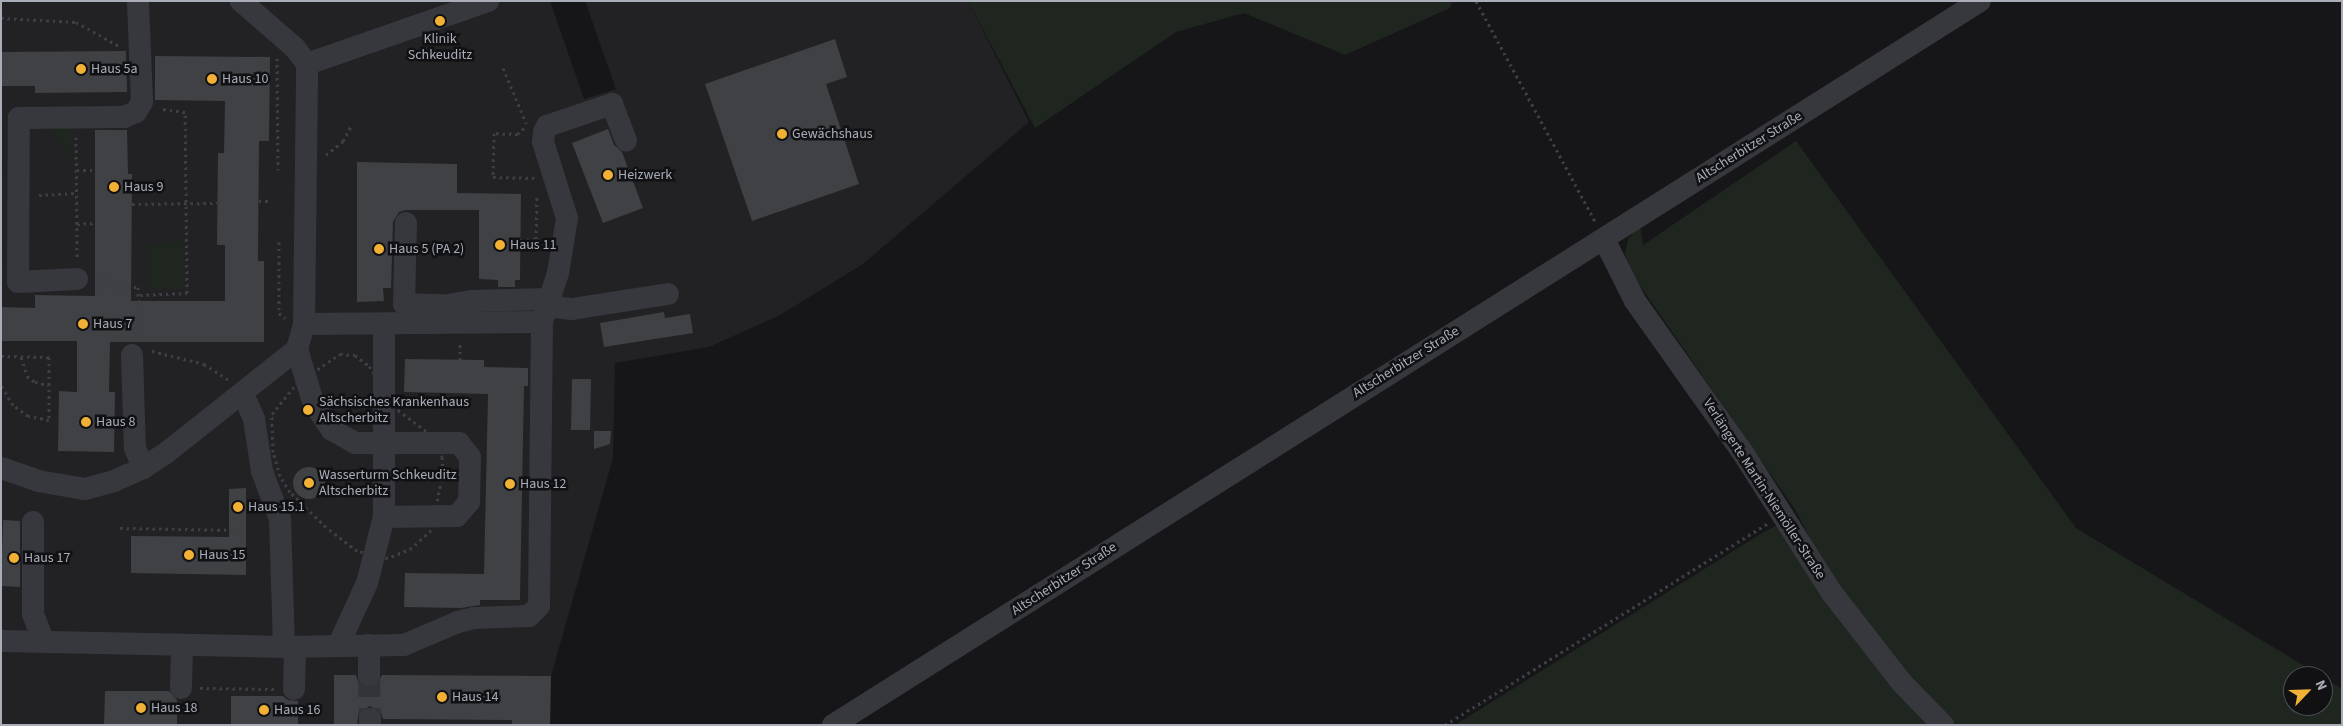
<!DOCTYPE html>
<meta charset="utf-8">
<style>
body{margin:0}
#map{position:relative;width:2343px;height:726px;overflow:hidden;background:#161618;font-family:"Source Sans 3",sans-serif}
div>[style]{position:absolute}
.built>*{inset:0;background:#222225}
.green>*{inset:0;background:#1e261f}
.building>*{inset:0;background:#404145}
.round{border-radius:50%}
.minor-tunnel>*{height:22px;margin-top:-11px;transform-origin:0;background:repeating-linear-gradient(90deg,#333438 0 22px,transparent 0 33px)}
.path>*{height:3px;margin-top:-1.5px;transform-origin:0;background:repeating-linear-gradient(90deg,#3d3f44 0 2.5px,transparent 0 6.5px)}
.minor>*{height:22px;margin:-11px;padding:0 11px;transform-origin:11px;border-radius:11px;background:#37383d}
.dots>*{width:14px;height:14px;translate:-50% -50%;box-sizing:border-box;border:2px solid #111113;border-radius:50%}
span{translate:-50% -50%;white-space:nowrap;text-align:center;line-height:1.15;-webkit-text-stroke:5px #111113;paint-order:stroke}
.poi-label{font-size:14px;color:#a8adb8}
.left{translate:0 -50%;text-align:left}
.street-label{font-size:14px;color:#a8adb8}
.frame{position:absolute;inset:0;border:2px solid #a8adb8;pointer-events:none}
.north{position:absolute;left:2283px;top:666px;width:50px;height:50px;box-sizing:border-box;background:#111113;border:1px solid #4d4f55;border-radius:50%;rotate:66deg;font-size:14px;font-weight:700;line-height:20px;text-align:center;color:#a8adb8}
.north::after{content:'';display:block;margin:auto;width:18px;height:22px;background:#f2b134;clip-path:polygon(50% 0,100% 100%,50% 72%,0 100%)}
</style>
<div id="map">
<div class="built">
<div style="clip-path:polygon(1px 1px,550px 1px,584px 99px,616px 89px,585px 1px,968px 1px,1029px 122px,863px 264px,780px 315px,709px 347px,615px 363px,613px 458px,551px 676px,550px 725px,1px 725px)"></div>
</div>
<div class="green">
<div style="clip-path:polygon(968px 1px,1452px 1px,1450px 8px,1345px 55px,1244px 13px,1176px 32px,1035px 128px)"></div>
<div style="clip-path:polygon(72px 123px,73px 164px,47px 124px)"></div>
<div style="clip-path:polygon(1796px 141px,2076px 528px,2321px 676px,2293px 676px,2293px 706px,2323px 706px,2323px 677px,2342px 689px,2342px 725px,1956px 725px,1914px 682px,1827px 571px,1796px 511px,1634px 277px,1625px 254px,1628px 239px,1640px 225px,1643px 245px)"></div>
<div style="clip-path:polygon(149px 243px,184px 243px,184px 289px,149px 289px)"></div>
<div style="clip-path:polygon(1781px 523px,1936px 725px,1455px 725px,1762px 533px)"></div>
</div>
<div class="building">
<div style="clip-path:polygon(835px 39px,847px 77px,826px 84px,859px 184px,752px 221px,705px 84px)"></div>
<div style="clip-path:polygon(126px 51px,127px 92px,35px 93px,35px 86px,1px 86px,1px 52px)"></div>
<div style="clip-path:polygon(155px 56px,270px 57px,269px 141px,259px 141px,258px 261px,264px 261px,264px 342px,110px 342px,109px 392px,115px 392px,114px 452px,58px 451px,59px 391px,77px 392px,77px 341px,1px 341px,1px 307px,35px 308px,35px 295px,95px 296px,95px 130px,127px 130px,128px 174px,132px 174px,131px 301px,225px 301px,225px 245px,217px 245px,218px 153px,224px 153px,225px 101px,155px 100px)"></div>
<div style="clip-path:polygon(608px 129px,614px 145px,622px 152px,643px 208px,603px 223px,572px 143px)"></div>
<div style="clip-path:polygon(357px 162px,457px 164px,457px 193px,521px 194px,520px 280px,515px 280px,515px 287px,498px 287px,498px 280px,479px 279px,479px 210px,406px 210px,399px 212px,393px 222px,391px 288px,383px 288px,384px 301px,357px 302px)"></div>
<div style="clip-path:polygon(664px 312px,665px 318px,690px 314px,693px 333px,604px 347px,600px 323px)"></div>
<div style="clip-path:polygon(405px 359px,484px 360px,484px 367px,528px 368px,528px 386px,524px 386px,520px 600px,480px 600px,480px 605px,461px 608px,404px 607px,405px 573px,484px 574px,488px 394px,404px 392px)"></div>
<div style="clip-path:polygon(572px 379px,591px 379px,590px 430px,571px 430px)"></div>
<div style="clip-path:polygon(594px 431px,611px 431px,610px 444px,594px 449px)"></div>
<div class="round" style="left:293px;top:467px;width:32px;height:32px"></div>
<div style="clip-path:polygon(246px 488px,246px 575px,131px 573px,131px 536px,229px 537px,229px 489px)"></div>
<div style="clip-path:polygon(3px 520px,20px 521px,20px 587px,1px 586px)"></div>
<div style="clip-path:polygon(334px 675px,356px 675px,358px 682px,369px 688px,376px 686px,382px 675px,551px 676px,550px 725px,512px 725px,512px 720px,383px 719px,381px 712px,370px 706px,359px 712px,357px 725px,334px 725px)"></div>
<div style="clip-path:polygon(105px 691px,169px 691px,177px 700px,177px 725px,104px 725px)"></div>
<div style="clip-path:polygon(231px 696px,283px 696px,288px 700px,298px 701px,298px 725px,231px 725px)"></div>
</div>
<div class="minor-tunnel">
<div style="left:369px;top:675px;width:44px;rotate:88.7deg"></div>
</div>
<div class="path">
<div style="left:1476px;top:1px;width:250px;rotate:61.6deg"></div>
<div style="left:1px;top:18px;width:75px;rotate:3.1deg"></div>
<div style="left:76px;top:22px;width:49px;rotate:29.2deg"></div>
<div style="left:277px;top:58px;width:112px;rotate:89.5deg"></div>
<div style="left:503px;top:68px;width:60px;rotate:67.3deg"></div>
<div style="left:524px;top:128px;width:8px;rotate:135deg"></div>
<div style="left:518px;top:134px;width:24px;rotate:-178deg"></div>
<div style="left:494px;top:133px;width:44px;rotate:91.3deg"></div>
<div style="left:493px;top:177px;width:42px;rotate:1.4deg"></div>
<div style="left:76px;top:137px;width:123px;rotate:89.5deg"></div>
<div style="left:326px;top:155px;width:22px;rotate:-39deg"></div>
<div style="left:343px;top:141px;width:19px;rotate:-62deg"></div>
<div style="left:77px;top:170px;width:18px"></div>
<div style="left:39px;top:195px;width:38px;rotate:-3deg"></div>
<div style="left:259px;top:201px;width:13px"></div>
<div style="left:132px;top:204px;width:85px;rotate:-0.7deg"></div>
<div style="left:77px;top:224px;width:18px;rotate:-3deg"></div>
<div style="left:520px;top:240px;width:16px;rotate:-4deg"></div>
<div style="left:536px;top:239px;width:45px;rotate:-88.7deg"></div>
<div style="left:279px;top:242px;width:71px;rotate:90deg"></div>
<div style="left:279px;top:313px;width:8px;rotate:40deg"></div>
<div style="left:95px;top:287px;width:43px"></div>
<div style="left:138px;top:287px;width:51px;rotate:88.9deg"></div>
<div style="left:104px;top:287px;width:16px;rotate:-90deg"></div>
<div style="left:140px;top:295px;width:47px;rotate:-2.4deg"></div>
<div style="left:187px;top:293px;width:181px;rotate:-90.6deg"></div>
<div style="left:185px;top:112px;width:24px;rotate:-173deg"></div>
<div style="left:152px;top:351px;width:54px;rotate:14deg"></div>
<div style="left:204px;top:364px;width:30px;rotate:33deg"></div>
<div style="left:340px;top:354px;width:15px;rotate:4deg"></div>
<div style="left:355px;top:355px;width:18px;rotate:38deg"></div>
<div style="left:369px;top:366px;width:53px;rotate:56.6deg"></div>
<div style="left:398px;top:410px;width:38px;rotate:37deg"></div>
<div style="left:428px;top:433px;width:13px;rotate:48deg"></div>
<div style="left:437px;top:443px;width:15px;rotate:70deg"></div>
<div style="left:442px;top:457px;width:16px;rotate:86deg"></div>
<div style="left:443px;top:473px;width:58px;rotate:101.9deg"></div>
<div style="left:431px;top:530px;width:26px;rotate:137deg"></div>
<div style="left:412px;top:548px;width:26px;rotate:157deg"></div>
<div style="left:388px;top:558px;width:32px;rotate:-167deg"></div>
<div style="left:357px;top:551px;width:39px;rotate:-142deg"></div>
<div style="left:326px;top:527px;width:50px;rotate:-135.8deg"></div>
<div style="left:290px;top:492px;width:19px;rotate:-122deg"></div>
<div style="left:280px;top:476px;width:25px;rotate:-106deg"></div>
<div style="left:273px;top:452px;width:38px;rotate:-92deg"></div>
<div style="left:272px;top:414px;width:38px;rotate:-51deg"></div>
<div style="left:296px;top:384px;width:53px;rotate:-34.3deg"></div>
<div style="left:1px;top:356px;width:48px;rotate:1.2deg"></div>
<div style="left:49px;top:357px;width:63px;rotate:90deg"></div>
<div style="left:49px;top:420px;width:21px;rotate:-169deg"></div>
<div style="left:28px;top:416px;width:19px;rotate:-144deg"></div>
<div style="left:13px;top:405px;width:23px;rotate:-121deg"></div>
<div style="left:21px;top:357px;width:20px;rotate:72deg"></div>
<div style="left:27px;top:376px;width:10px;rotate:37deg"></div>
<div style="left:35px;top:382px;width:14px;rotate:12deg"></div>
<div style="left:460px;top:360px;width:19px;rotate:-90deg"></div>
<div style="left:120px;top:528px;width:120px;rotate:1deg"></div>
<div style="left:200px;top:688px;width:74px;rotate:0.8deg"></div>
<div style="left:1445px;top:725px;width:380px;rotate:-32deg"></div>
</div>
<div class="minor">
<div style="left:307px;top:64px;width:192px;rotate:-19.2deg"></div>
<div style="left:406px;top:223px;width:81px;rotate:91.4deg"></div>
<div style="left:404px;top:304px;width:37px;rotate:2deg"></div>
<div style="left:1604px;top:239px;width:69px;rotate:63.4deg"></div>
<div style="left:1635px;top:301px;width:186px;rotate:54.6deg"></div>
<div style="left:1743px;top:453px;width:166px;rotate:57.6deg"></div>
<div style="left:1832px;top:593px;width:114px;rotate:52.1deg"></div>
<div style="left:1902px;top:683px;width:59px;rotate:45.7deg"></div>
<div style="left:77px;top:279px;width:59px;rotate:177.1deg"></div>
<div style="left:18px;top:282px;width:164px;rotate:-89.7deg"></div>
<div style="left:19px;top:118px;width:105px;rotate:-0.5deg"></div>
<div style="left:124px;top:117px;width:13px;rotate:-23deg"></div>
<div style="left:136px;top:112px;width:12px;rotate:-59deg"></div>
<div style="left:142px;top:102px;width:101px;rotate:-92.3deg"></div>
<div style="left:547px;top:306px;width:25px;rotate:7deg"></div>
<div style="left:572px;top:309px;width:97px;rotate:-8.9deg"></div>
<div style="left:411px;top:322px;width:35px;rotate:-27deg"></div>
<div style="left:442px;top:306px;width:29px;rotate:-10deg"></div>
<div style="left:471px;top:301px;width:79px;rotate:-1.5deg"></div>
<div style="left:542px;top:322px;width:52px;rotate:-71.9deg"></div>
<div style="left:558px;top:273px;width:56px;rotate:-80.7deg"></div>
<div style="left:567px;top:218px;width:80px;rotate:-107.5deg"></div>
<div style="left:543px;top:142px;width:10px;rotate:-84deg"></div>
<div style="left:544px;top:132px;width:7px;rotate:-63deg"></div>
<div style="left:547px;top:126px;width:69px;rotate:-18.7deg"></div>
<div style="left:612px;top:104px;width:39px;rotate:69deg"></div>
<div style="left:297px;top:349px;width:55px;rotate:73.2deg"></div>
<div style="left:313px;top:402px;width:34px;rotate:56deg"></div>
<div style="left:332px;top:430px;width:26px;rotate:29deg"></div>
<div style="left:355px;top:443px;width:104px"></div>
<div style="left:459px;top:443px;width:18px;rotate:52deg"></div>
<div style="left:470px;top:457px;width:45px;rotate:91.3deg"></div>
<div style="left:469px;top:502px;width:18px;rotate:131deg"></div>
<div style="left:457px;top:516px;width:73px;rotate:179.2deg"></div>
<div style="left:132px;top:355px;width:93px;rotate:88.2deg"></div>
<div style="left:135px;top:448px;width:22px;rotate:68deg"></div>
<div style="left:243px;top:394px;width:27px;rotate:66deg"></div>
<div style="left:254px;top:419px;width:53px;rotate:81.3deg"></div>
<div style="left:262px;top:471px;width:51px;rotate:69.4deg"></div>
<div style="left:280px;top:519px;width:128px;rotate:88.2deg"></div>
<div style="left:1px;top:468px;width:39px;rotate:19deg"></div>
<div style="left:38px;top:481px;width:48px;rotate:9.7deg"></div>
<div style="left:85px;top:489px;width:30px;rotate:-15deg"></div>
<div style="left:114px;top:481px;width:32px;rotate:-24deg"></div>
<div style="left:143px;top:468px;width:27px;rotate:-33deg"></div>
<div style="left:166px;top:453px;width:167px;rotate:-38.4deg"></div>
<div style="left:297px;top:349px;width:26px;rotate:-74deg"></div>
<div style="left:304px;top:324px;width:260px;rotate:-89.3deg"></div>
<div style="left:307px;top:64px;width:20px;rotate:-127deg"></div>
<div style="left:295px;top:48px;width:72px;rotate:-139deg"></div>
<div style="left:33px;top:522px;width:92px;rotate:90deg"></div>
<div style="left:33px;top:614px;width:30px;rotate:69deg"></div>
<div style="left:1px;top:641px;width:283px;rotate:1.2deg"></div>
<div style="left:284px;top:647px;width:120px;rotate:-1deg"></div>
<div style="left:404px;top:645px;width:59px;rotate:-23.1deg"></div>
<div style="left:458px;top:622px;width:16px;rotate:-14deg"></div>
<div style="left:474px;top:618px;width:55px;rotate:-2.1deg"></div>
<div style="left:529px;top:616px;width:14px;rotate:-45deg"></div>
<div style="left:539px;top:606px;width:284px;rotate:-89.4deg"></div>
<div style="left:542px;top:322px;width:238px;rotate:179.5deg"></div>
<div style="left:369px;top:645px;width:30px;rotate:90deg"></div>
<div style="left:338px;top:646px;width:69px;rotate:-65.3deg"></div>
<div style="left:367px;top:583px;width:68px;rotate:-75.6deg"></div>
<div style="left:384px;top:517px;width:192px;rotate:-90deg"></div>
<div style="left:181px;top:688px;width:43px;rotate:-88.7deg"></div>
<div style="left:294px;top:689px;width:42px;rotate:-88.6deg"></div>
<div style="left:370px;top:719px;width:6px;rotate:90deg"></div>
<div style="left:833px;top:725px;width:1356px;rotate:-32.26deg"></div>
</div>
<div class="dots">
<div style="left:440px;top:21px;background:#f2b134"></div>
<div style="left:81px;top:69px;background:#f2b134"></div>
<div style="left:212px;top:79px;background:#f2b134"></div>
<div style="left:782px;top:134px;background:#f2b134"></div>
<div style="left:608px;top:175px;background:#f2b134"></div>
<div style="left:114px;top:187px;background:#f2b134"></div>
<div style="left:500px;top:245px;background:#f2b134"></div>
<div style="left:379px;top:249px;background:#f2b134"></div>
<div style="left:83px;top:324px;background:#f2b134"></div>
<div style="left:308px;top:410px;background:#f2b134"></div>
<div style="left:86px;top:422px;background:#f2b134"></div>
<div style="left:309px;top:483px;background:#f2b134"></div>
<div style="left:510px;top:484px;background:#f2b134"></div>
<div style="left:238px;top:507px;background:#f2b134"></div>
<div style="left:189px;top:555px;background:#f2b134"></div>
<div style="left:14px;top:558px;background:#f2b134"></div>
<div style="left:442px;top:697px;background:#f2b134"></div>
<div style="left:141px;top:708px;background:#f2b134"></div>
<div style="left:264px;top:710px;background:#f2b134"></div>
</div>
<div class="poi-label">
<span style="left:440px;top:47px">Klinik<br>Schkeuditz</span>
<span class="left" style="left:91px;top:69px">Haus 5a</span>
<span class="left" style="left:222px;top:79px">Haus 10</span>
<span class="left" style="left:792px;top:134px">Gewächshaus</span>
<span class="left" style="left:618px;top:175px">Heizwerk</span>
<span class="left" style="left:124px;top:187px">Haus 9</span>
<span class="left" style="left:510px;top:245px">Haus 11</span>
<span class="left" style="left:389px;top:249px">Haus 5 (PA 2)</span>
<span class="left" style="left:93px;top:324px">Haus 7</span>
<span class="left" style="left:319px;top:410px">Sächsisches Krankenhaus<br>Altscherbitz</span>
<span class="left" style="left:96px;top:422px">Haus 8</span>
<span class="left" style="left:319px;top:483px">Wasserturm Schkeuditz<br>Altscherbitz</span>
<span class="left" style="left:520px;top:484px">Haus 12</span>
<span class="left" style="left:248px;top:507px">Haus 15.1</span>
<span class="left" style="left:199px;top:555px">Haus 15</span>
<span class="left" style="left:24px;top:558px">Haus 17</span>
<span class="left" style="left:452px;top:697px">Haus 14</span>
<span class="left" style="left:151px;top:708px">Haus 18</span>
<span class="left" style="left:274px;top:710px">Haus 16</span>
</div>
<div class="street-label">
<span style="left:1749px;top:147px;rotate:-32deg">Altscherbitzer Straße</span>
<span style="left:1406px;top:362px;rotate:-32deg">Altscherbitzer Straße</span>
<span style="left:1764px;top:489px;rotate:57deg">Verlängerte Martin-Niemöller-Straße</span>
<span style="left:1064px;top:579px;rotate:-33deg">Altscherbitzer Straße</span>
</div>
<div class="frame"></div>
<div class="north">N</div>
</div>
